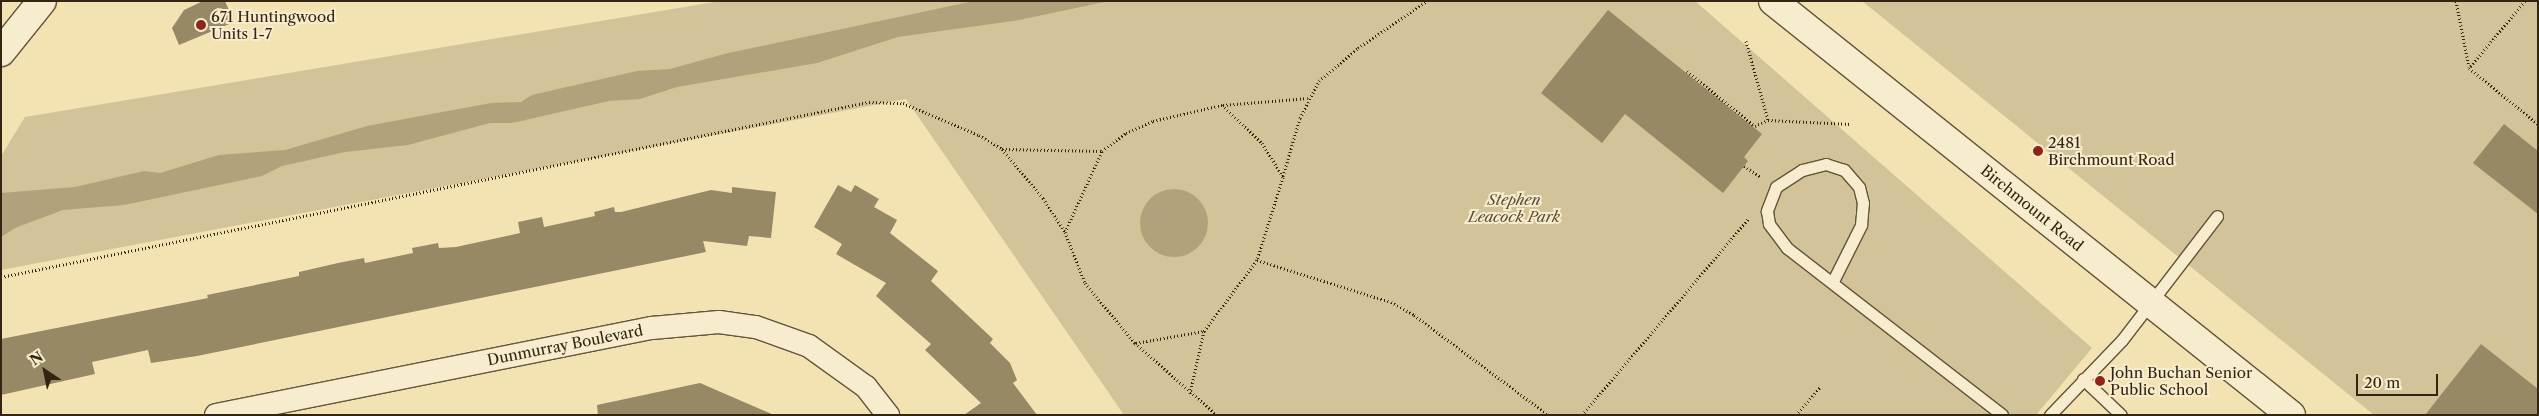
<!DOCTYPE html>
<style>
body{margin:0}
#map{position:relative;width:2539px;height:416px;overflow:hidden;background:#f3e3b3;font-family:"Libre Caslon Text",serif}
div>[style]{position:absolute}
.green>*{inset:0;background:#d2c398}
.water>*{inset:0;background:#b2a27c}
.round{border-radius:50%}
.building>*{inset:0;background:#978866}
.path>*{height:3px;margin-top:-1.5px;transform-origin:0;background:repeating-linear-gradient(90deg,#332512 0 1px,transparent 0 3.5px)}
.roads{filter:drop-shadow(1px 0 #63543a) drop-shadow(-1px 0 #63543a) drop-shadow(0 1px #63543a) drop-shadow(0 -1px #63543a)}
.service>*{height:11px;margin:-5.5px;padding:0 5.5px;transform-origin:5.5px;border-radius:5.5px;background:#f7edce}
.minor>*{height:22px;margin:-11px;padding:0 11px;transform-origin:11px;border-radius:11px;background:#f7edce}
.tertiary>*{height:28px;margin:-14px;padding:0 14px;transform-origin:14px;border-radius:14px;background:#f7edce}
.secondary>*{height:28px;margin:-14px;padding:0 14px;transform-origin:14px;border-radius:14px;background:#f7edce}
.dots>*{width:14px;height:14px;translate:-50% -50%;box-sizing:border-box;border:2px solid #f7edce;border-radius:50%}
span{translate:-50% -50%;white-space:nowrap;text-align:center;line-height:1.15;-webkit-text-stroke:4px #f7edce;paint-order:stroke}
.poi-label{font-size:15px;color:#332512}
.left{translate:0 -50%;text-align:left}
.park-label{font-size:15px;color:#5b4c34;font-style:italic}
.street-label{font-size:15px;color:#332512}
.frame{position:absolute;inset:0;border:2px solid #332512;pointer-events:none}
.north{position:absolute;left:20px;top:346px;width:50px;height:50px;-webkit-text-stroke:4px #f7edce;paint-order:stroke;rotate:326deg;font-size:14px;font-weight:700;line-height:20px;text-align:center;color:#332512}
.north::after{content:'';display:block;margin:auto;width:18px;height:22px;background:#332512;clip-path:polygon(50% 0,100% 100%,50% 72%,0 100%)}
.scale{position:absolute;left:2356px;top:374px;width:82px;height:22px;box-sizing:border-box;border:2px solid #332512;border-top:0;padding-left:6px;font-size:15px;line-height:18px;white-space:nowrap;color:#332512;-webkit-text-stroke:4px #f7edce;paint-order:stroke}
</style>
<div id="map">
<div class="green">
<div style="clip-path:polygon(720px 1px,1695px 1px,2092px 348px,2036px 415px,1124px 415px,906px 99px,1px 270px,1px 156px,25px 117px)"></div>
<div style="clip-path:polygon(1862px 1px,2538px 1px,2538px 415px,2374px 415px)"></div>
</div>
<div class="water">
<div style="clip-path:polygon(974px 1px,1109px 1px,1019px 20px,898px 37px,817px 63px,677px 87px,640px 99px,609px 101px,512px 123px,490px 123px,408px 145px,345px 152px,282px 166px,262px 176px,124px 205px,63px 210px,15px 228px,1px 237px,1px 193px,75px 187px,144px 171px,160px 173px,219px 155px,285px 150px,367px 126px,491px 103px,521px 102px,532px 95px,637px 71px,670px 69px,724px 54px)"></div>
<div class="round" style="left:1140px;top:189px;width:68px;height:68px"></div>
</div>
<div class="building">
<div style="clip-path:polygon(203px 1px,225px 1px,234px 22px,179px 45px,172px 28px,184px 10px)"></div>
<div style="clip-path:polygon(1608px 10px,1762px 134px,1744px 157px,1748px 161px,1723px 193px,1625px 114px,1602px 143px,1541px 93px)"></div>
<div style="clip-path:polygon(2504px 124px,2538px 151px,2538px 214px,2473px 163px)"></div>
<div style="clip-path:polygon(838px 185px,851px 192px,855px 185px,879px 199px,874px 207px,897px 220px,890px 233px,938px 271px,931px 281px,993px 339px,990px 343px,1010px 363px,1017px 380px,1013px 383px,1037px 415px,964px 415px,981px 403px,925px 350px,931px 344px,876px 296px,886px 283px,836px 254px,842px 244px,814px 227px)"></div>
<div style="clip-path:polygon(732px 187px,776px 192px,771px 238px,749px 236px,747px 246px,703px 241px,706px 252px,197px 356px,151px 363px,148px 350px,92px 362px,95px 374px,1px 395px,1px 339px,208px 298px,207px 295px,299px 276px,299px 272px,338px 263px,364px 258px,365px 263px,413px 253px,412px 248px,438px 243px,439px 248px,456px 247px,520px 233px,518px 222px,542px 217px,544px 227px,595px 216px,594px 212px,614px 207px,615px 212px,621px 212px,711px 190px,732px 193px)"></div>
<div style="clip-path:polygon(2481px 344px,2538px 389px,2538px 415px,2425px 415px)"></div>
<div style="clip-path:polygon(700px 383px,774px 415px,598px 415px,597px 405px)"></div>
</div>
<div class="path">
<div style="left:2456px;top:1px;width:67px;rotate:78.9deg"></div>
<div style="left:2525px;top:1px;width:87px;rotate:129.9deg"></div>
<div style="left:2469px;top:68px;width:89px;rotate:39.1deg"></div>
<div style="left:1746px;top:41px;width:82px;rotate:74.4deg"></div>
<div style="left:1687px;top:71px;width:87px;rotate:39deg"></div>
<div style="left:1755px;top:126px;width:14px;rotate:-25deg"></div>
<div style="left:1768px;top:120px;width:83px;rotate:2.8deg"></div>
<div style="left:1223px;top:105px;width:85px;rotate:-4.7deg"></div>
<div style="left:1002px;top:149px;width:100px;rotate:1.1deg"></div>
<div style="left:1744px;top:166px;width:20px;rotate:33deg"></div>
<div style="left:1283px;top:176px;width:60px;rotate:-73.7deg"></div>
<div style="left:1300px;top:118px;width:42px;rotate:-62.8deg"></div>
<div style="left:1319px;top:81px;width:51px;rotate:-40.2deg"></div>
<div style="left:1358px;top:48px;width:83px;rotate:-34.3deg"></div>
<div style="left:1065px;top:232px;width:89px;rotate:-65.4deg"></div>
<div style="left:1102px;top:151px;width:30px;rotate:-37deg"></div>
<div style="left:1126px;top:133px;width:30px;rotate:-24deg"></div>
<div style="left:1153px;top:121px;width:71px;rotate:-13.1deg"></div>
<div style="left:1222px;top:105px;width:55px;rotate:43.5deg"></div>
<div style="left:1262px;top:143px;width:40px;rotate:58deg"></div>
<div style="left:1283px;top:177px;width:87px;rotate:107.4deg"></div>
<div style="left:1257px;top:260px;width:89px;rotate:126.7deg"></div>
<div style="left:1204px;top:331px;width:64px;rotate:102.7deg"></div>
<div style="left:1257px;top:260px;width:140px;rotate:17.4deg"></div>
<div style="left:1391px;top:302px;width:26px;rotate:29deg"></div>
<div style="left:1414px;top:315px;width:167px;rotate:36.7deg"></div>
<div style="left:1px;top:277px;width:885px;rotate:-11.4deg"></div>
<div style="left:869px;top:102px;width:34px;rotate:2deg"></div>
<div style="left:903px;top:103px;width:82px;rotate:22.8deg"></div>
<div style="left:979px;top:135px;width:27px;rotate:31deg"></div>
<div style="left:1002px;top:149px;width:64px;rotate:50.1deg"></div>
<div style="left:1043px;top:198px;width:40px;rotate:57.1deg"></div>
<div style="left:1065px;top:232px;width:55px;rotate:68.6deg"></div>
<div style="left:1085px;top:283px;width:78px;rotate:50.2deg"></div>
<div style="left:1135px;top:343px;width:109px;rotate:41.3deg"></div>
<div style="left:1136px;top:343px;width:69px;rotate:-10deg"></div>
<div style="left:1582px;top:415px;width:257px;rotate:-49.7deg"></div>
<div style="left:1796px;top:415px;width:38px;rotate:-49deg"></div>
</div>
<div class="roads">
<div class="service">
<div style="left:1833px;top:281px;width:63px;rotate:-63.4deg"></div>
<div style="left:1861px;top:225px;width:22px;rotate:-85deg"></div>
<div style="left:1863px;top:203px;width:16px;rotate:-104deg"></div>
<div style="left:1859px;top:187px;width:23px;rotate:-131deg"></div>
<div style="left:1844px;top:170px;width:19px;rotate:-162deg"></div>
<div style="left:1826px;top:164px;width:25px;rotate:166deg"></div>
<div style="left:1802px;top:170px;width:31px;rotate:147deg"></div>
<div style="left:1776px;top:187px;width:26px;rotate:111deg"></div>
<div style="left:1767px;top:211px;width:13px;rotate:81deg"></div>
<div style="left:1769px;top:224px;width:30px;rotate:53deg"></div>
<div style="left:1787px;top:248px;width:272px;rotate:37.8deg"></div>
<div style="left:2083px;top:379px;width:52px;rotate:43.5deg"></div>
<div style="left:2050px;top:415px;width:104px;rotate:-46.2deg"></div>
<div style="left:2122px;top:340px;width:156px;rotate:-52.5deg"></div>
</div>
<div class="minor">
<div style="left:216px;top:415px;width:445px;rotate:-11.3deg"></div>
<div style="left:652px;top:328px;width:67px;rotate:-5.1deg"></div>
<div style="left:719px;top:322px;width:37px;rotate:8deg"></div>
<div style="left:756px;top:327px;width:56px;rotate:19.7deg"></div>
<div style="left:809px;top:346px;width:70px;rotate:35.7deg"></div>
<div style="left:866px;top:387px;width:36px;rotate:52deg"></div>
</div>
<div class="tertiary">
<div style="left:1px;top:52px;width:65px;rotate:-51.2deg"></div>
</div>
<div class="secondary">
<div style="left:1773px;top:1px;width:663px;rotate:38.63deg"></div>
</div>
</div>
<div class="dots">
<div style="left:201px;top:25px;background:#8f2418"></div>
<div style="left:2038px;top:151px;background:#8f2418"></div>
<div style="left:2100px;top:381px;background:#8f2418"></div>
</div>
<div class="poi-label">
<span class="left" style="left:211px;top:25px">671 Huntingwood<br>Units 1-7</span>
<span class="left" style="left:2048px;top:151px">2481<br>Birchmount Road</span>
<span class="left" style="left:2110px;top:381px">John Buchan Senior<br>Public School</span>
</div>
<div class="park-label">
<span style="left:1514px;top:208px">Stephen<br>Leacock Park</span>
</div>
<div class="street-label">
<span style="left:2032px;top:208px;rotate:39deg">Birchmount Road</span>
<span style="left:565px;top:345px;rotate:-11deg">Dunmurray Boulevard</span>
</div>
<div class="frame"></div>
<div class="north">N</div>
<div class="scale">20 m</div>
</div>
